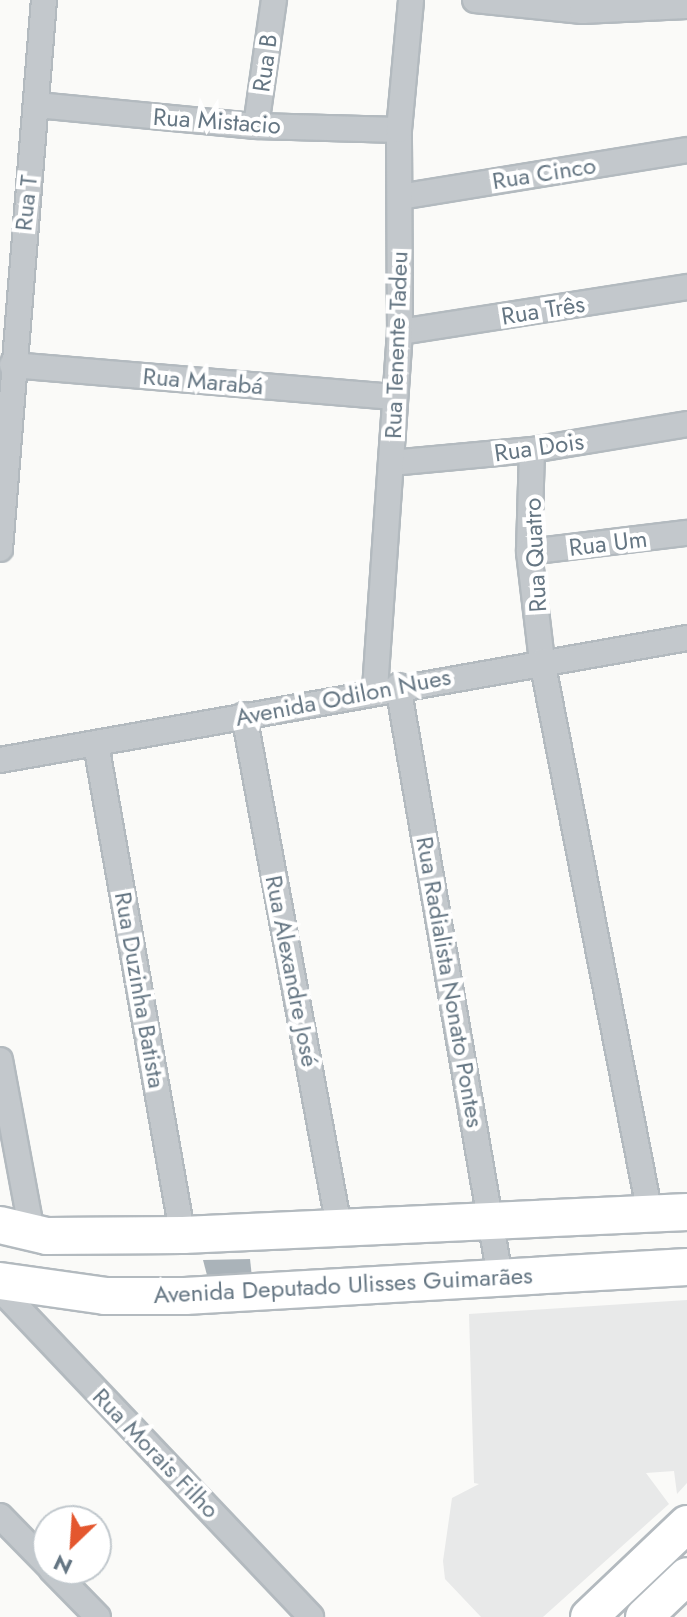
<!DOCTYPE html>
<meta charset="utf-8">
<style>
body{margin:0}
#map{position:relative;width:687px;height:1617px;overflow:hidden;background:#fafaf8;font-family:Jost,sans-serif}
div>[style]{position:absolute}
.built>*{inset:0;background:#e8e9e9}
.building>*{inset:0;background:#aab3b9}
.roads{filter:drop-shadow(2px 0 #b3babf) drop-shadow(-2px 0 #b3babf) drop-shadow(0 2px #b3babf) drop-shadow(0 -2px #b3babf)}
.street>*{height:24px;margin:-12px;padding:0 12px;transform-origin:12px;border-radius:12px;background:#c3c8cc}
.secondary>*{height:36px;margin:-18px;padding:0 18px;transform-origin:18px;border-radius:18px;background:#fff}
span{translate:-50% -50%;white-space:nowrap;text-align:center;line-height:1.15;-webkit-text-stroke:8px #fff;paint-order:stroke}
.street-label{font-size:24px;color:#657683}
.north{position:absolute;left:32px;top:1505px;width:80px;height:80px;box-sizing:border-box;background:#fff;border:2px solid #c1c8cd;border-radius:50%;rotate:205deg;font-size:22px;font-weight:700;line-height:32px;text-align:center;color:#657683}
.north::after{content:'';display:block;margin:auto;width:28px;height:36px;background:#e4572e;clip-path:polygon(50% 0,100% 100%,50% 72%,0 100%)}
</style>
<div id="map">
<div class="built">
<div style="clip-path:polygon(687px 1300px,687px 1483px,677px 1494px,674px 1471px,646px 1473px,669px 1504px,543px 1617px,481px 1617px,445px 1579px,443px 1561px,452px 1498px,479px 1484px,474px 1483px,469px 1314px)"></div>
</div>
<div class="building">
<div style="clip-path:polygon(250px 1259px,252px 1277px,208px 1279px,203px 1260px)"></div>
</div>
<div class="roads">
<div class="street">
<div style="left:475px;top:0;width:108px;rotate:5.9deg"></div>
<div style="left:582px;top:11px;width:105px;rotate:-2.7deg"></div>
<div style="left:37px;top:105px;width:220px;rotate:5.5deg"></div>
<div style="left:256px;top:126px;width:143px;rotate:1.6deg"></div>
<div style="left:256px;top:126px;width:127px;rotate:-81.9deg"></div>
<div style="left:400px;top:197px;width:291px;rotate:-9.3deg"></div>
<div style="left:400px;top:332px;width:291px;rotate:-8.9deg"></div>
<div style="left:12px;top:365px;width:383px;rotate:4.8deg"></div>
<div style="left:532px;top:450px;width:102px;rotate:91.7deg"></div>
<div style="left:529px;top:552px;width:110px;rotate:83.2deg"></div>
<div style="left:542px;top:661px;width:563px;rotate:78.95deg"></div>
<div style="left:391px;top:463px;width:142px;rotate:-5.3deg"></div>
<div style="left:532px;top:450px;width:157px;rotate:-9.5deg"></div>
<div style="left:0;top:549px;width:551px;rotate:-85.42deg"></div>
<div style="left:529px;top:552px;width:159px;rotate:-6.9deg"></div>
<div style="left:398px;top:686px;width:600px;rotate:80.21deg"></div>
<div style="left:375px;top:689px;width:358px;rotate:-86deg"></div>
<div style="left:400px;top:332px;width:202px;rotate:-90.3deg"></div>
<div style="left:399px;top:130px;width:131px;rotate:-84.7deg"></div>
<div style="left:244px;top:715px;width:521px;rotate:79.49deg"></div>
<div style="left:96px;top:744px;width:499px;rotate:80deg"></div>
<div style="left:0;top:760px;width:698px;rotate:-10.07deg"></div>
<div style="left:0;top:1060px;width:176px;rotate:79.5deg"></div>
<div style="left:0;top:1289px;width:452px;rotate:46.5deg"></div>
<div style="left:0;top:1516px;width:69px;rotate:45.6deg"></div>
<div style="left:51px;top:1569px;width:67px;rotate:45.6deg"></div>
</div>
<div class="secondary">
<div style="left:0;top:1225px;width:48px;rotate:13.2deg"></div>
<div style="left:47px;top:1236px;width:136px;rotate:-0.4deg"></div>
<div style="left:183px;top:1235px;width:505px;rotate:-2.61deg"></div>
<div style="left:0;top:1281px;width:106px;rotate:8.1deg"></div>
<div style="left:105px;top:1296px;width:80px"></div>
<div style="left:185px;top:1296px;width:503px;rotate:-3.31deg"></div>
<div style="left:589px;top:1617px;width:135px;rotate:-43.5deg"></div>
<div style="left:644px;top:1617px;width:59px;rotate:-43.6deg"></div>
</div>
</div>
<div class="street-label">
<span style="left:265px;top:63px;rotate:-82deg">Rua B</span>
<span style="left:217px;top:121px;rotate:4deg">Rua Mistacio</span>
<span style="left:544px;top:173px;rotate:-9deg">Rua Cinco</span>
<span style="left:26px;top:203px;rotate:-84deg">Rua T</span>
<span style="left:543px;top:310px;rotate:-9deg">Rua Três</span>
<span style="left:396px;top:345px;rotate:-88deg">Rua Tenente Tadeu</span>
<span style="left:203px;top:381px;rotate:5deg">Rua Marabá</span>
<span style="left:539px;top:447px;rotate:-8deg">Rua Dois</span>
<span style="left:608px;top:543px;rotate:-7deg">Rua Um</span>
<span style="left:535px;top:555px;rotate:-93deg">Rua Quatro</span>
<span style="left:343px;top:697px;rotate:-11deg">Avenida Odilon Nues</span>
<span style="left:292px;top:971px;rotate:79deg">Rua Alexandre José</span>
<span style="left:450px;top:982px;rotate:80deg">Rua Radialista Nonato Pontes</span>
<span style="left:140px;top:990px;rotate:80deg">Rua Duzinha Batista</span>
<span style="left:343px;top:1285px;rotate:-3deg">Avenida Deputado Ulisses Guimarães</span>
<span style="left:156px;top:1453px;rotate:46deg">Rua Morais Filho</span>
</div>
<div class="north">N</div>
</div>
